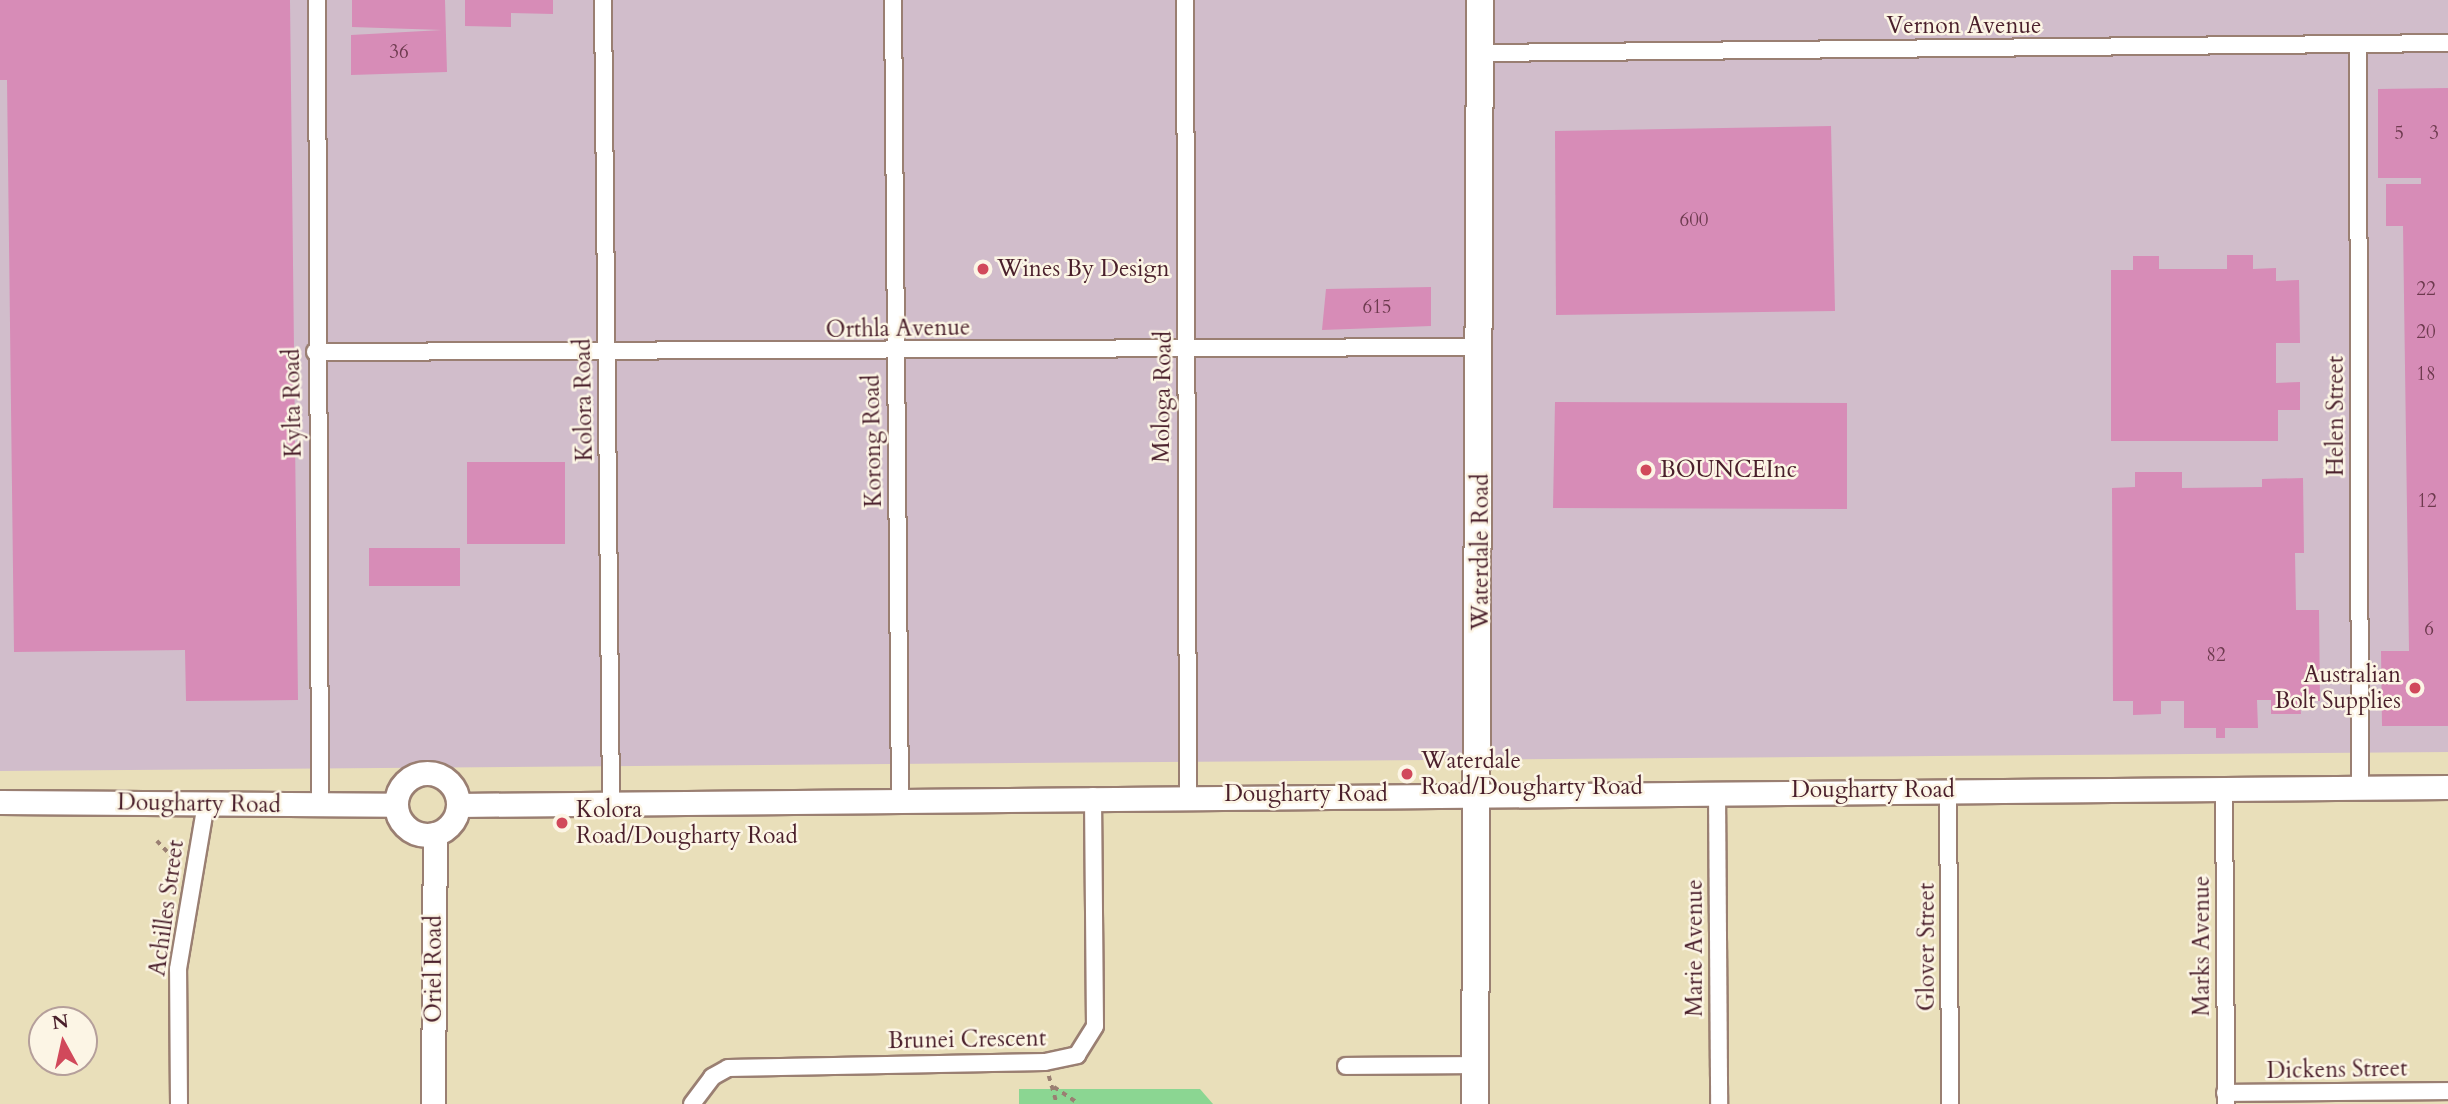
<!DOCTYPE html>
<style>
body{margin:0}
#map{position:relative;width:2448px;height:1104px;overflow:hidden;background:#e9dfba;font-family:Cardo,serif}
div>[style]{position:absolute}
.industrial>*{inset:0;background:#d1bdcb}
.green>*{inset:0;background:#8bd692}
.building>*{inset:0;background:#d78cb7}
.path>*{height:3.5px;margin-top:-1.75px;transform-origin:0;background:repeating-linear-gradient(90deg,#9a7f72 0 5px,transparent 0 10px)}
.roads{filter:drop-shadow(2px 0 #9a7f72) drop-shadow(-2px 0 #9a7f72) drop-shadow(0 2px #9a7f72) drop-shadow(0 -2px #9a7f72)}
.street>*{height:16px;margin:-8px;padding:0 8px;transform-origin:8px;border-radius:8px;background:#fff}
.secondary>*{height:23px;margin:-11.5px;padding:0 11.5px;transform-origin:11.5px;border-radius:11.5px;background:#fff}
.secondary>.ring{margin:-11.5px;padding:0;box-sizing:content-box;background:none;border:23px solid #fff;border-radius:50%}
.primary>*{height:26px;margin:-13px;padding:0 13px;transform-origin:13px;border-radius:13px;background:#fff}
.dots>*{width:19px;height:19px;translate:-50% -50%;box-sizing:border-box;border:4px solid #fcf5e5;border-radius:50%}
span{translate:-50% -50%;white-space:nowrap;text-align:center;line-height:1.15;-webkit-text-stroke:5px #fcf5e5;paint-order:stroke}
.number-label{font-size:19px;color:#6d3a4e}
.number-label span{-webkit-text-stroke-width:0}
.street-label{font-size:23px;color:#4a1f2b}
.poi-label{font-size:23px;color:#4a1f2b}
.left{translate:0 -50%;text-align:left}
.right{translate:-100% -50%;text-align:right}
.north{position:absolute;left:28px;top:1006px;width:70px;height:70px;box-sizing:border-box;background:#fcf5e5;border:2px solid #b59f9b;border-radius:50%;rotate:352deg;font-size:19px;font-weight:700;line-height:28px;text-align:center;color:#4a1f2b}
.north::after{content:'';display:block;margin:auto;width:24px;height:32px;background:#d1495b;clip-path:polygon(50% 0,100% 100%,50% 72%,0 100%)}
</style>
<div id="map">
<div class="industrial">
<div style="clip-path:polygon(0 0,2448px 0,2448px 752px,0 771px)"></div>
</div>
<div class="green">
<div style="clip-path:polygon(1019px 1089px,1200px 1089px,1213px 1104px,1019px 1104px)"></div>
</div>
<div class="building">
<div style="clip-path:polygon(0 0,290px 0,298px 700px,186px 701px,185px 650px,14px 652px,7px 80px,0 80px)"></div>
<div style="clip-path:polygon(352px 0,445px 0,447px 72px,351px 75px,351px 35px,442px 30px,352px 27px)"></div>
<div style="clip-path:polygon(465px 0,553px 0,553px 14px,511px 13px,511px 27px,465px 26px)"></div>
<div style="clip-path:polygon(2448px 88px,2448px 726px,2382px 726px,2381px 651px,2409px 651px,2403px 226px,2386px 226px,2386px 184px,2421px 184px,2421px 178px,2378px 178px,2378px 89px)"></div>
<div style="clip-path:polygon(1831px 126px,1835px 311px,1556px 315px,1555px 131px)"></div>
<div style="clip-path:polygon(2227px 255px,2253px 255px,2253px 269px,2276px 268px,2276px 281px,2299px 280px,2300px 343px,2276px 343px,2276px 383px,2300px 382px,2300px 410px,2278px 410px,2278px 441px,2111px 441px,2111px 270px,2133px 270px,2133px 256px,2159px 256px,2159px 269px,2227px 269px)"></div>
<div style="clip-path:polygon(1431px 287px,1431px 326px,1322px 330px,1326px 289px)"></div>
<div style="clip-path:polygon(1555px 402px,1847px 403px,1847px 509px,1553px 508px)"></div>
<div style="clip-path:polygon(467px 462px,565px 462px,565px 544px,467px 544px)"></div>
<div style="clip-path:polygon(2135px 472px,2182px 472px,2182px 488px,2262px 487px,2262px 479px,2303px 478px,2304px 553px,2295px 553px,2296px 610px,2319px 610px,2320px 701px,2300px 701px,2301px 714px,2271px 714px,2271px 700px,2257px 700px,2258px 728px,2225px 728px,2225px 738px,2216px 738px,2216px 728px,2184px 728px,2184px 701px,2161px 701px,2161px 714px,2133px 715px,2133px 701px,2113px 701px,2112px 488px,2135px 487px)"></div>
<div style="clip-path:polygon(369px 548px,460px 548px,460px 586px,369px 586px)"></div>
</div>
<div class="path">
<div style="left:157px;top:841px;width:29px;rotate:46deg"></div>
<div style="left:1049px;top:1076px;width:29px;rotate:74deg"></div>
<div style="left:1054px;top:1087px;width:30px;rotate:34deg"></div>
</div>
<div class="roads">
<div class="street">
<div style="left:317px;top:0;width:806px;rotate:89.79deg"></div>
<div style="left:603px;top:0;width:800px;rotate:89.43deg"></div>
<div style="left:893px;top:0;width:797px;rotate:89.5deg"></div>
<div style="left:1185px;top:0;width:795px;rotate:89.78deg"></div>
<div style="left:2358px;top:44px;width:743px;rotate:89.85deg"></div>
<div style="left:1481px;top:53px;width:967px;rotate:-0.59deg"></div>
<div style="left:315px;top:352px;width:1167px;rotate:-0.25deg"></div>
<div style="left:2224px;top:788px;width:316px;rotate:89.6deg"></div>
<div style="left:1948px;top:790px;width:314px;rotate:89.6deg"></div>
<div style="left:1717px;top:792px;width:312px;rotate:89.6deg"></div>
<div style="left:1346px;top:1066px;width:129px;rotate:-0.4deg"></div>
<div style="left:2225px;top:1093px;width:223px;rotate:-0.5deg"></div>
<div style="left:179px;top:1104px;width:135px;rotate:-90.4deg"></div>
<div style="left:178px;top:969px;width:168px;rotate:-80.4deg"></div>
<div style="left:692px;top:1104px;width:34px;rotate:-53deg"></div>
<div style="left:712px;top:1077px;width:18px;rotate:-29deg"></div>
<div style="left:728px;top:1068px;width:317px;rotate:-1.1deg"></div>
<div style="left:1045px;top:1062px;width:33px;rotate:-12deg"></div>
<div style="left:1077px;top:1055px;width:34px;rotate:-58deg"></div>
<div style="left:1095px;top:1026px;width:230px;rotate:-90.5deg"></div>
</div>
<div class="secondary">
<div class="ring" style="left:396px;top:773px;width:39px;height:39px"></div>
<div style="left:0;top:802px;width:395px;rotate:0.4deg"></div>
<div style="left:458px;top:805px;width:1990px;rotate:-0.52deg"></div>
<div style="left:433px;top:1104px;width:270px;rotate:-89.6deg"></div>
</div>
<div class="primary">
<div style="left:1475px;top:1104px;width:1104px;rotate:-89.74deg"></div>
</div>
</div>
<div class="dots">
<div style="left:983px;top:269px;background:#d1495b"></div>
<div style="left:1646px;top:470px;background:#d1495b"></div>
<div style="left:2415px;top:688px;background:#d1495b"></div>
<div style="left:1407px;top:774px;background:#d1495b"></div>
<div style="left:562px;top:823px;background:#d1495b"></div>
</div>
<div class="number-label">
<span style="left:399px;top:53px">36</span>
<span style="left:2399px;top:134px">5</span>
<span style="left:2434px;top:134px">3</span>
<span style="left:1694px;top:221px">600</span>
<span style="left:2426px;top:290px">22</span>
<span style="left:1377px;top:308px">615</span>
<span style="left:2426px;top:333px">20</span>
<span style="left:2426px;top:375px">18</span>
<span style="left:2427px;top:502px">12</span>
<span style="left:2429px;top:630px">6</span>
<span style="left:2216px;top:656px">82</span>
</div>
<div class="street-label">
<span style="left:1964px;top:26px">Vernon Avenue</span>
<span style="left:898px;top:329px;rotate:-1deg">Orthla Avenue</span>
<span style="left:1163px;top:397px;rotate:-89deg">Mologa Road</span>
<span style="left:584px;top:400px;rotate:-91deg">Kolora Road</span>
<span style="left:293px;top:403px;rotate:-91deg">Kylta Road</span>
<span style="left:2336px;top:416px;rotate:-90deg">Helen Street</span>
<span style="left:873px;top:441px;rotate:-91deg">Korong Road</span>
<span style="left:1481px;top:552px;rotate:-90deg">Waterdale Road</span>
<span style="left:1873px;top:790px">Dougharty Road</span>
<span style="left:1306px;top:794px">Dougharty Road</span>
<span style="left:199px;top:804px;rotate:1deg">Dougharty Road</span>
<span style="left:167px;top:908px;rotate:-82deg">Achilles Street</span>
<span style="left:2202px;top:946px;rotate:-90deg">Marks Avenue</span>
<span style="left:1927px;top:947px;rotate:-90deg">Glover Street</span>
<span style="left:1695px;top:948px;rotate:-90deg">Marie Avenue</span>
<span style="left:434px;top:969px;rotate:-90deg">Oriel Road</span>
<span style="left:967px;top:1040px;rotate:-1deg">Brunei Crescent</span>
<span style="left:2337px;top:1070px;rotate:-1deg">Dickens Street</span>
</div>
<div class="poi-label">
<span class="left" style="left:997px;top:269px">Wines By Design</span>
<span class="left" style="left:1660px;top:470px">BOUNCEInc</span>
<span class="right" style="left:2401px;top:688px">Australian<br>Bolt Supplies</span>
<span class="left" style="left:1421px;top:774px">Waterdale<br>Road/Dougharty Road</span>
<span class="left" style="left:576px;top:823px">Kolora<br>Road/Dougharty Road</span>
</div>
<div class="north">N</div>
</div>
